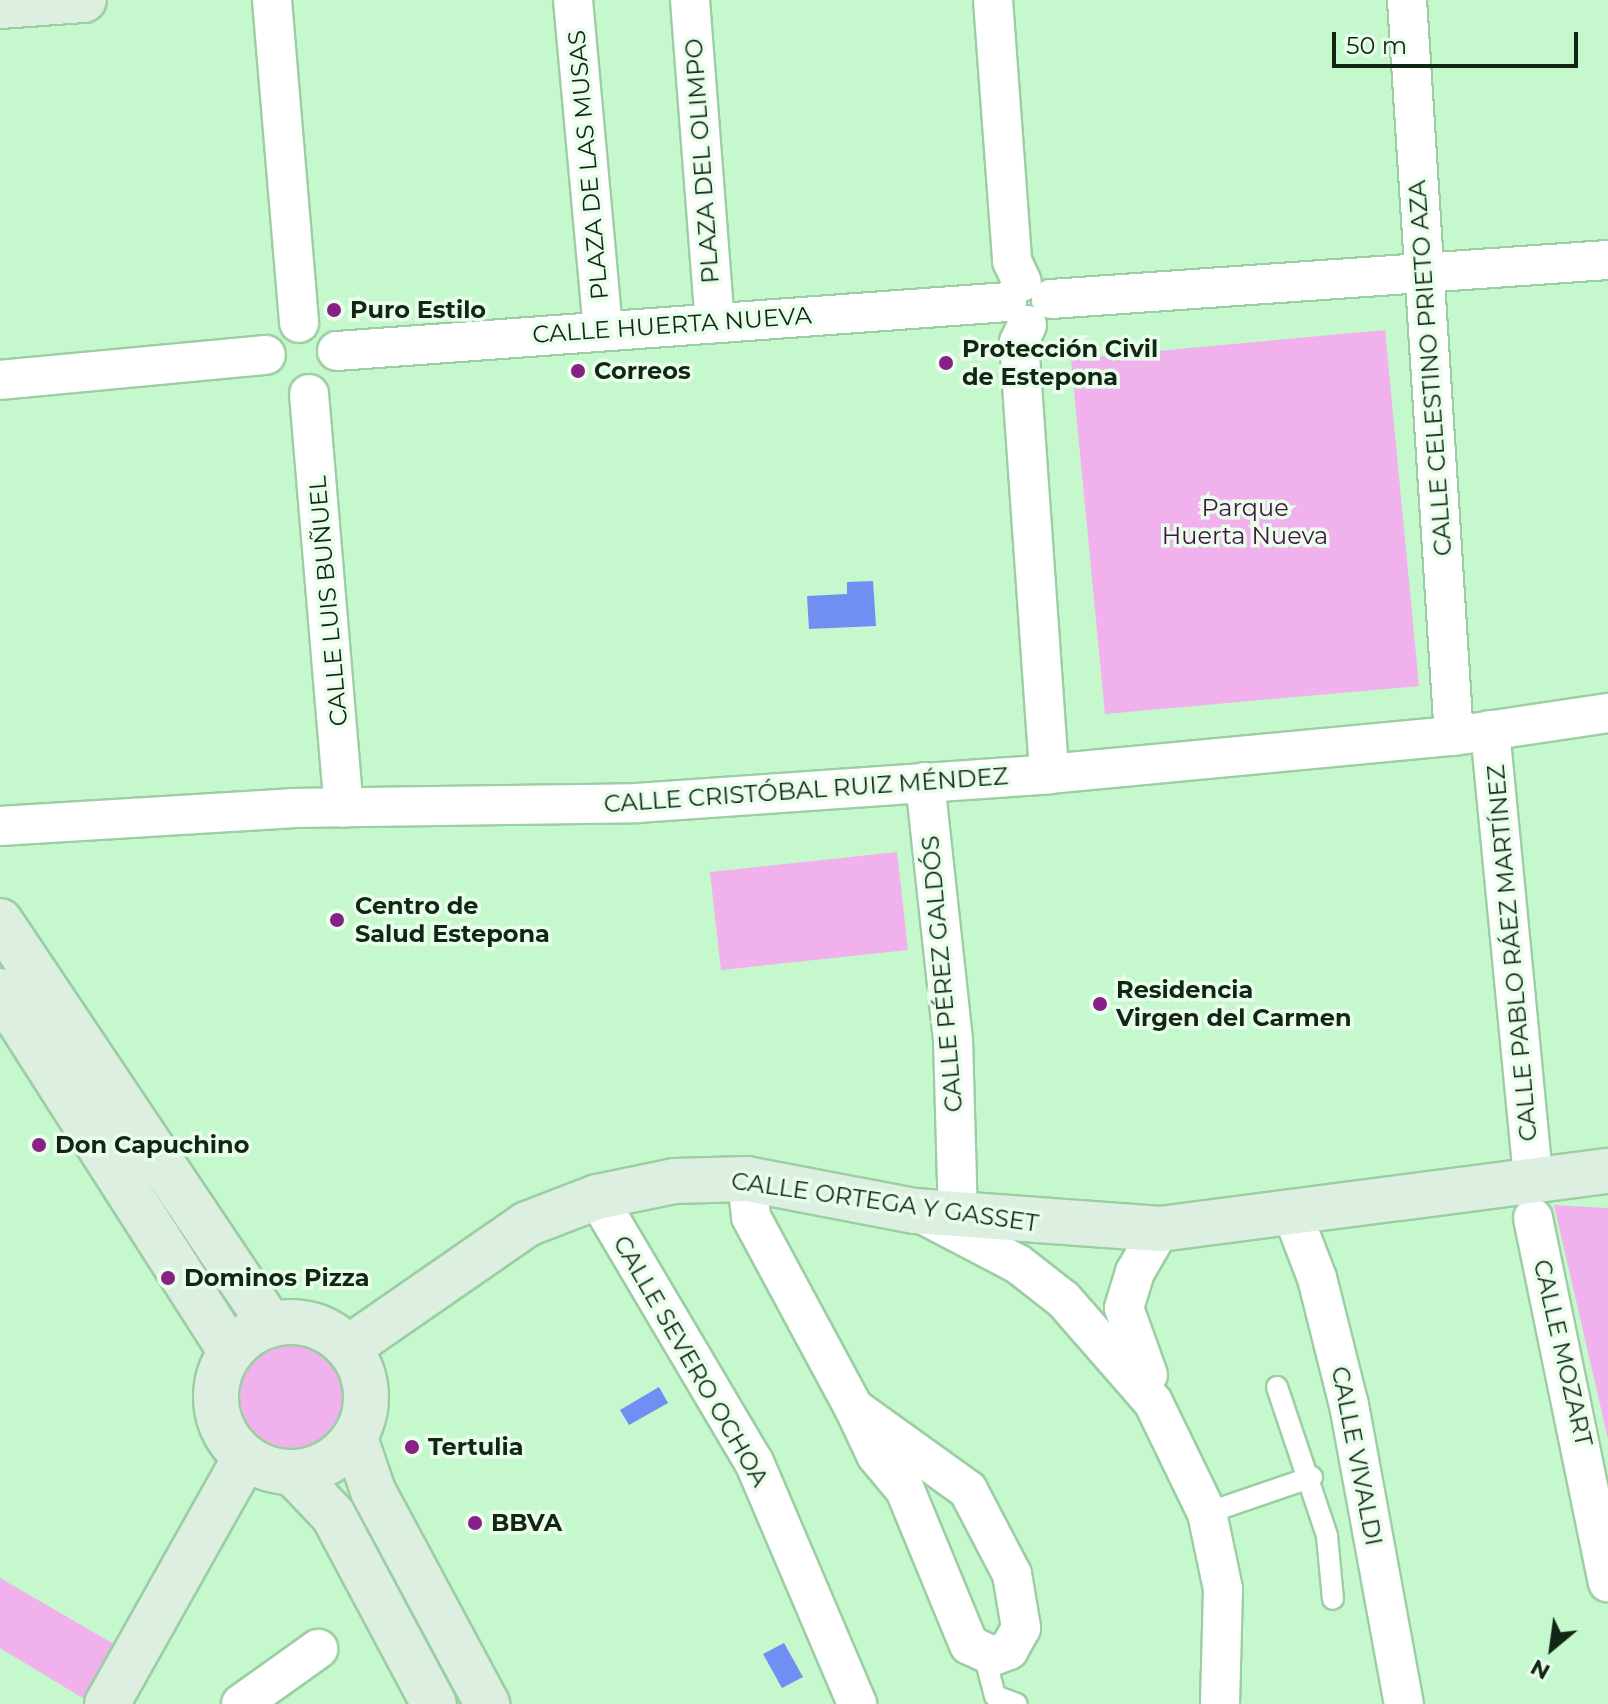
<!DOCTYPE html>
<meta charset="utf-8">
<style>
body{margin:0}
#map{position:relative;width:1608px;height:1704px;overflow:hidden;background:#c5f8cd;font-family:Montserrat,sans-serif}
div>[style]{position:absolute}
.green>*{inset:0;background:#f1b1ec}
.round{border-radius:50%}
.water>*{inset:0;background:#718ff2}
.roads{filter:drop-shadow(2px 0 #9ccea4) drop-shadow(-2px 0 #9ccea4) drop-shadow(0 2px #9ccea4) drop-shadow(0 -2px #9ccea4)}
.lane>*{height:20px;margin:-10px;padding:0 10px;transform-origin:10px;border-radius:10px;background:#fff}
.street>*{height:38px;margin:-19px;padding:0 19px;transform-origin:19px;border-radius:19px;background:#fff}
.secondary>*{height:44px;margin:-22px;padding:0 22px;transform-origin:22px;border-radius:22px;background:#ddefe0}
.secondary>.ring{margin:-22px;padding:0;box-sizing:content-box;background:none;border:44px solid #ddefe0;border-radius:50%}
.dots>*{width:22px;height:22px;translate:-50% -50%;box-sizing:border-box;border:4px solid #e9fdeb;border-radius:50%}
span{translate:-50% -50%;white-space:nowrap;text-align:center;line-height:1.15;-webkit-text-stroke:7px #e9fdeb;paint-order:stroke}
.street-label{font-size:24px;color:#122616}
.poi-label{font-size:24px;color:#122616;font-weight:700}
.left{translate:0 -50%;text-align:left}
.park-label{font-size:24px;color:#481246}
.north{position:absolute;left:1512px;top:1608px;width:80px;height:80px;-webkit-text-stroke:6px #e9fdeb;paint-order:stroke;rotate:209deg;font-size:22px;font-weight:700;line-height:32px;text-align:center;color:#122616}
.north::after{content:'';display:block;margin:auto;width:28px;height:36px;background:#122616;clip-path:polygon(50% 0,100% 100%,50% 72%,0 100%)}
.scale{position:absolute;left:1332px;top:32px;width:246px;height:36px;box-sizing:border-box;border:4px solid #122616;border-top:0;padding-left:10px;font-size:24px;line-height:28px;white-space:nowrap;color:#122616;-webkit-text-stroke:6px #e9fdeb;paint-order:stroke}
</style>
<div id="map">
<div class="green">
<div style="clip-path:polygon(1385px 330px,1419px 686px,1105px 714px,1071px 359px)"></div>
<div style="clip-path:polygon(897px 852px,908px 950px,721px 970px,710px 872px)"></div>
<div style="clip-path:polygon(1554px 1205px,1608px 1208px,1608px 1439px)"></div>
<div class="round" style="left:240px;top:1346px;width:102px;height:102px"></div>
<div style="clip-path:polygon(0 1578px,119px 1647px,86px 1700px,0 1648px)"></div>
</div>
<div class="water">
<div style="clip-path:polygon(873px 581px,876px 626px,809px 629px,807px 596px,847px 594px,847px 582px)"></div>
<div style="clip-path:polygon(659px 1387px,668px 1403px,629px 1425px,620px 1410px)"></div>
<div style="clip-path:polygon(784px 1643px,803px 1677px,782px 1688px,763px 1654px)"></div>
</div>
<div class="roads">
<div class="lane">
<div style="left:1277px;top:1387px;width:157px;rotate:71.4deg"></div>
<div style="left:1327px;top:1536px;width:63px;rotate:84.6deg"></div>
<div style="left:1207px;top:1513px;width:111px;rotate:-18.9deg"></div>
<div style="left:984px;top:1654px;width:43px;rotate:75.3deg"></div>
<div style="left:995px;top:1696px;width:23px;rotate:20deg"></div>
</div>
<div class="street">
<div style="left:272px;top:0;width:324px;rotate:85.2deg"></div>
<div style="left:573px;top:0;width:331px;rotate:84.8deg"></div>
<div style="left:690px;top:0;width:324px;rotate:85.6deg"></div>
<div style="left:993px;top:0;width:262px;rotate:85.8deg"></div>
<div style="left:1012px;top:261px;width:23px;rotate:65deg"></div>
<div style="left:1407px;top:0;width:737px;rotate:86.35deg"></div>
<div style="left:1051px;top:299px;width:558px;rotate:-4.01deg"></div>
<div style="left:1027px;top:325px;width:19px;rotate:115deg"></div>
<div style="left:1019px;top:342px;width:433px;rotate:86deg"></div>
<div style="left:337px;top:351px;width:672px;rotate:-4.18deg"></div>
<div style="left:0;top:380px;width:267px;rotate:-5.4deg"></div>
<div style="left:309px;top:394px;width:415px;rotate:85.2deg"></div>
<div style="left:1490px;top:730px;width:447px;rotate:84.5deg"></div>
<div style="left:925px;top:782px;width:259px;rotate:83.8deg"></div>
<div style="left:953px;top:1039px;width:175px;rotate:88.4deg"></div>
<div style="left:0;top:826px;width:292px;rotate:-3.5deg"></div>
<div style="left:291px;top:808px;width:347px;rotate:-0.8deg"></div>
<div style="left:638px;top:803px;width:412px;rotate:-4deg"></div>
<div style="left:1049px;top:774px;width:407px;rotate:-5.4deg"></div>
<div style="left:1454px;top:736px;width:156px;rotate:-8.5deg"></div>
<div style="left:747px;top:1179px;width:38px;rotate:84deg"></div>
<div style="left:751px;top:1217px;width:217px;rotate:61.7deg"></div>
<div style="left:597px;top:1197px;width:308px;rotate:59.4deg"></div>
<div style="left:754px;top:1462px;width:263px;rotate:66.9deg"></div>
<div style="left:920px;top:1213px;width:110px;rotate:27.5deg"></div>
<div style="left:1018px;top:1264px;width:58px;rotate:38deg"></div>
<div style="left:1064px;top:1300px;width:135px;rotate:48.9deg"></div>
<div style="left:1153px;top:1402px;width:123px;rotate:64.1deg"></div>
<div style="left:1207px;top:1513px;width:78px;rotate:78.1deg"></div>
<div style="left:1223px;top:1589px;width:115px;rotate:91.5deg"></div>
<div style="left:1292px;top:1213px;width:70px;rotate:69deg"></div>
<div style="left:1317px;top:1278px;width:131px;rotate:75.9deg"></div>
<div style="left:1349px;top:1405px;width:304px;rotate:79.6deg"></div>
<div style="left:1533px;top:1218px;width:372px;rotate:78.4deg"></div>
<div style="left:1148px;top:1375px;width:71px;rotate:-109.7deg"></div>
<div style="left:1124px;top:1308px;width:38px;rotate:-73deg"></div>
<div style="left:1135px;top:1272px;width:50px;rotate:-59.8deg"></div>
<div style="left:854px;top:1408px;width:140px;rotate:35.7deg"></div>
<div style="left:968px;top:1490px;width:95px;rotate:62.4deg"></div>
<div style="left:1012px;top:1574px;width:55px;rotate:80.5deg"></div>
<div style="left:1021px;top:1628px;width:25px;rotate:119deg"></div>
<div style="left:1009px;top:1650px;width:17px;rotate:159deg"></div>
<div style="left:993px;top:1656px;width:26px;rotate:-155deg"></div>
<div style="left:969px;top:1645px;width:168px;rotate:-112.4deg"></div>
<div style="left:905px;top:1490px;width:45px;rotate:-129.6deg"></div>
<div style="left:876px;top:1455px;width:52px;rotate:-115.1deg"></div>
<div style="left:241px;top:1704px;width:95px;rotate:-35.5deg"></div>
</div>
<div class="secondary">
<div style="left:0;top:6px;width:84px;rotate:-4.1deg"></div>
<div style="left:0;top:921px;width:486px;rotate:56.2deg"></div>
<div style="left:0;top:991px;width:427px;rotate:57.4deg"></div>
<div class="ring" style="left:216px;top:1322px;width:106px;height:106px"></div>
<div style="left:348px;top:1348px;width:218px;rotate:-34.7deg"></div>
<div style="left:527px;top:1224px;width:75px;rotate:-21.1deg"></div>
<div style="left:597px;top:1197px;width:79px;rotate:-11.7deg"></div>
<div style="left:674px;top:1181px;width:73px;rotate:-1.6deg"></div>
<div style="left:747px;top:1179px;width:171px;rotate:10.8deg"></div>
<div style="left:915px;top:1211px;width:246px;rotate:4.2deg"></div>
<div style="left:1160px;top:1229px;width:452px;rotate:-7.4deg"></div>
<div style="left:355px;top:1438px;width:56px;rotate:71.2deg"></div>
<div style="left:373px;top:1491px;width:242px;rotate:61.8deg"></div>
<div style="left:293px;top:1473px;width:58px;rotate:46.4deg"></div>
<div style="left:333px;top:1515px;width:214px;rotate:61.9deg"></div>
<div style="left:107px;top:1704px;width:282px;rotate:-60.7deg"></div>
</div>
</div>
<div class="dots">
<div style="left:334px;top:310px;background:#882086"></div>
<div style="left:946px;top:363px;background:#882086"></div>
<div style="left:578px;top:371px;background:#882086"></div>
<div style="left:337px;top:920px;background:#882086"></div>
<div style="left:1100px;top:1004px;background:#882086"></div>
<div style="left:39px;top:1145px;background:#882086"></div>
<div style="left:168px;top:1278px;background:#882086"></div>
<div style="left:412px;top:1447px;background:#882086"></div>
<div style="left:475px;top:1523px;background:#882086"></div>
</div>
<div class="street-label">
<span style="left:702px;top:161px;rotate:-94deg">PLAZA DEL OLIMPO</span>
<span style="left:588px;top:165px;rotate:-95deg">PLAZA DE LAS MUSAS</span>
<span style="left:672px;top:325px;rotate:-4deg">CALLE HUERTA NUEVA</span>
<span style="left:1430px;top:368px;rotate:-94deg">CALLE CELESTINO PRIETO AZA</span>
<span style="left:328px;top:601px;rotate:-95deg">CALLE LUIS BUÑUEL</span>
<span style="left:806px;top:790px;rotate:-4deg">CALLE CRISTÓBAL RUIZ MÉNDEZ</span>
<span style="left:1512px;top:953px;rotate:-95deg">CALLE PABLO RÁEZ MARTÍNEZ</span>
<span style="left:942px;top:974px;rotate:-95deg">CALLE PÉREZ GALDÓS</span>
<span style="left:885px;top:1202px;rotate:8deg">CALLE ORTEGA Y GASSET</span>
<span style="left:1563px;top:1353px;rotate:77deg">CALLE MOZART</span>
<span style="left:691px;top:1361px;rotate:60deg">CALLE SEVERO OCHOA</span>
<span style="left:1357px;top:1456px;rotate:79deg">CALLE VIVALDI</span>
</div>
<div class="poi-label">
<span class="left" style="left:350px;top:310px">Puro Estilo</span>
<span class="left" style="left:962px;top:363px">Protección Civil<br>de Estepona</span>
<span class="left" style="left:594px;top:371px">Correos</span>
<span class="left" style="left:355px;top:920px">Centro de<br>Salud Estepona</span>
<span class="left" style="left:1116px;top:1004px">Residencia<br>Virgen del Carmen</span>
<span class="left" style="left:55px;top:1145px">Don Capuchino</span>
<span class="left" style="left:184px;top:1278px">Dominos Pizza</span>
<span class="left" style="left:428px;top:1447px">Tertulia</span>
<span class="left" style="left:491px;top:1523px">BBVA</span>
</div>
<div class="park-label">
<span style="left:1245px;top:522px">Parque<br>Huerta Nueva</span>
</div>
<div class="north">N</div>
<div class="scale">50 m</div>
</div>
